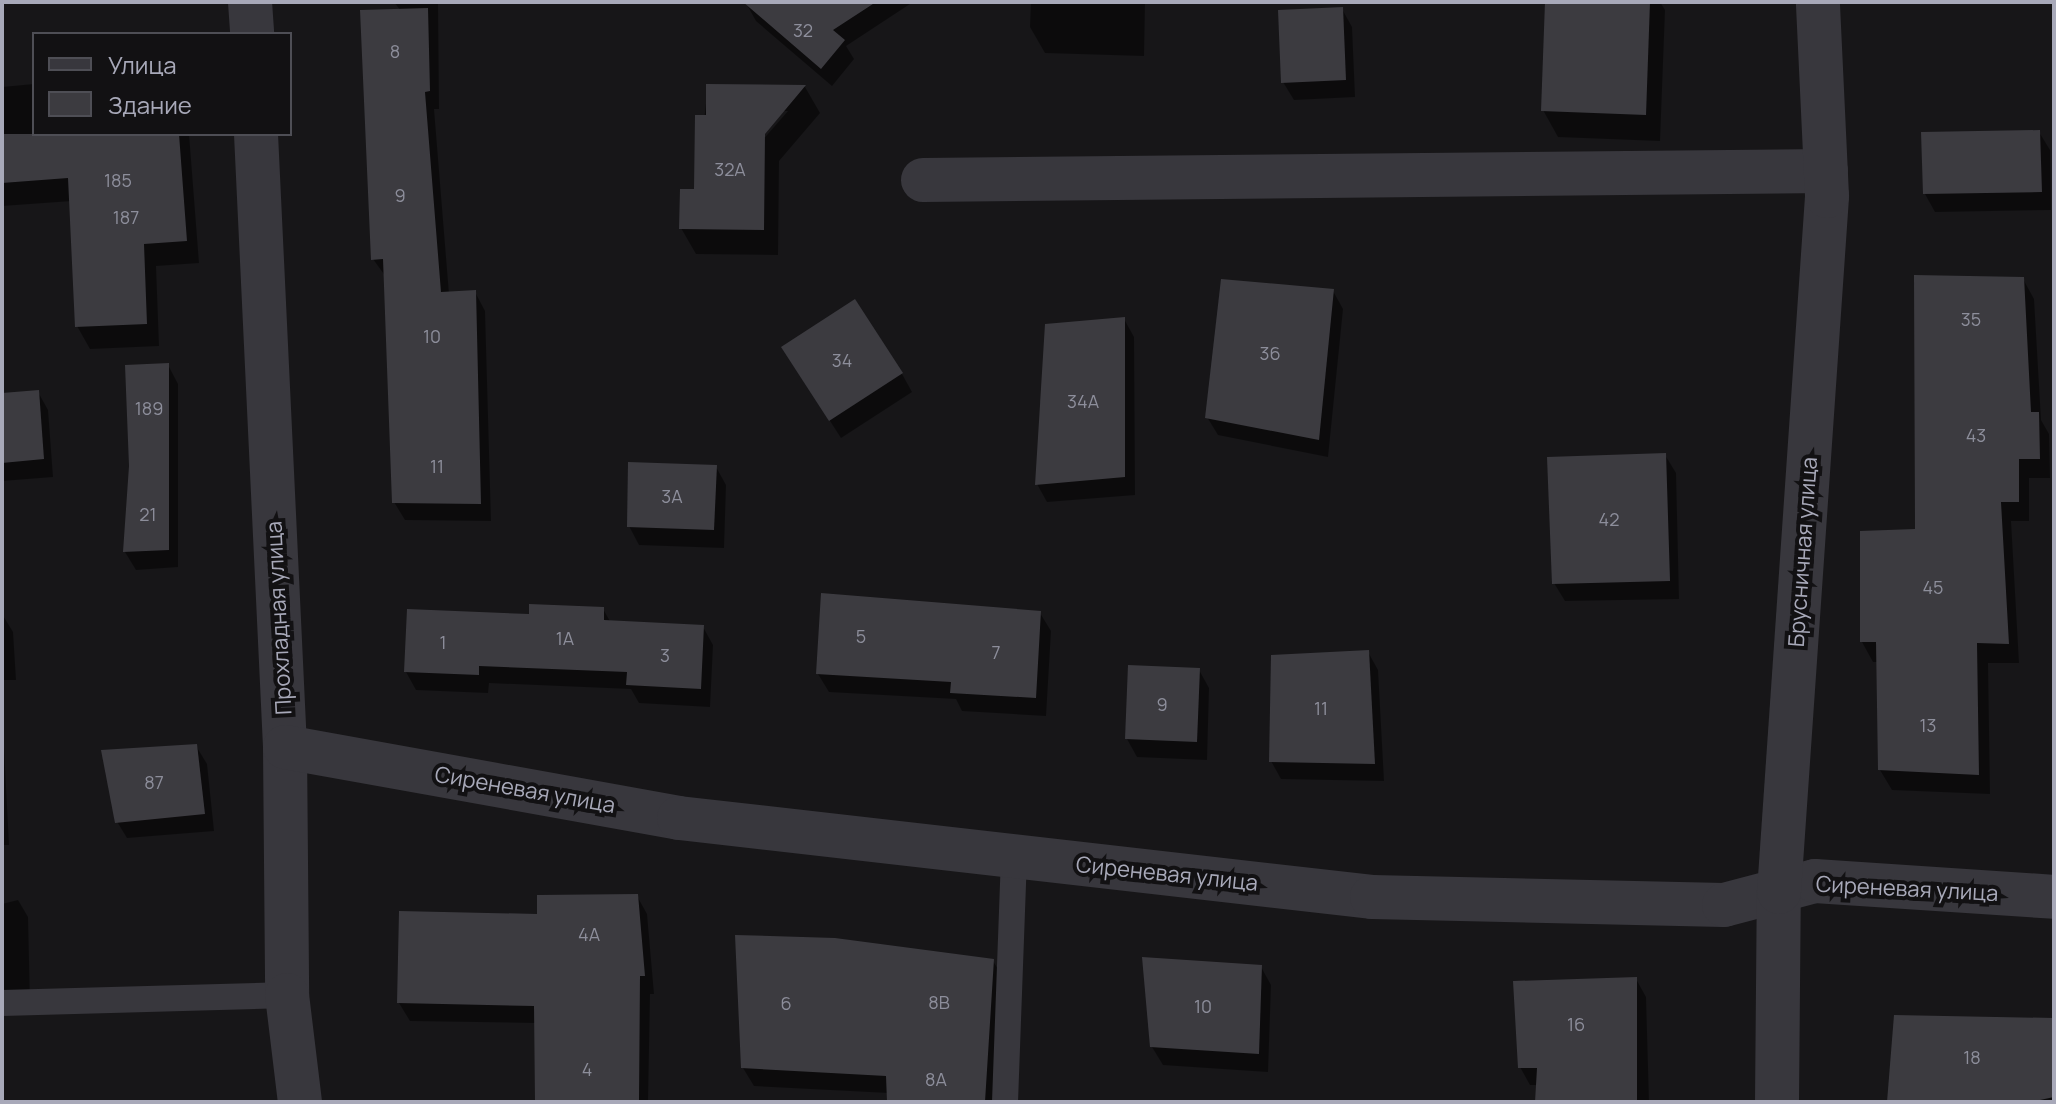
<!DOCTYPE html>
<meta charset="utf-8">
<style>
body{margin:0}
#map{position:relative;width:2056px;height:1104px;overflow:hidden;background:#171618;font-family:Manrope,sans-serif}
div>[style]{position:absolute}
.shadow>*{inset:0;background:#0007}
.building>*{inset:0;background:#3c3b40}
.service>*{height:26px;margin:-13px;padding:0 13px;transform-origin:13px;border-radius:13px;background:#38373d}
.minor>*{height:44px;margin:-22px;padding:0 22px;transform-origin:22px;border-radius:22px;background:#38373d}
span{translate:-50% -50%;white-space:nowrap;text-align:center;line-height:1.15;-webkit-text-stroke:8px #121113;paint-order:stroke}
.number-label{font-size:18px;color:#8d8e9b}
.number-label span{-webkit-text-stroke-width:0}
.street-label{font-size:22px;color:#a8a9b9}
.frame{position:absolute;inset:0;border:4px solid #a8a9b9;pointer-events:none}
.legend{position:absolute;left:32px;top:32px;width:260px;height:104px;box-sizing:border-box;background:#121113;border:2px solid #4e4e55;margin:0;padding:10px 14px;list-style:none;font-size:24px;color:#a8a9b9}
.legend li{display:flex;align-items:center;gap:16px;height:40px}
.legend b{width:40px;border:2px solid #4e4e55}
</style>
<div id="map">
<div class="shadow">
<div style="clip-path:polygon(394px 2px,438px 2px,439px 109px,434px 109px,449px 294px,475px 292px,485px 311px,491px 521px,405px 520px,394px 502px,386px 277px,373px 259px,401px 11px)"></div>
<div style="clip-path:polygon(913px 2px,846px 46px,854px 59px,832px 86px,756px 21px,746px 3px)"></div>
<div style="clip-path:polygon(1031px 2px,1145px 2px,1144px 56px,1045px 53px,1030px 27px)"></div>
<div style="clip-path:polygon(1547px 2px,1660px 2px,1665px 10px,1660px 141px,1558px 137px,1543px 110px)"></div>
<div style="clip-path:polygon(1342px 9px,1352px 27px,1355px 97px,1294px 100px,1283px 82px)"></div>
<div style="clip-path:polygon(34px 84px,34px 134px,189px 134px,199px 263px,156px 266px,159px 346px,90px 349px,77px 326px,72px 201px,2px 206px,2px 87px)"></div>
<div style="clip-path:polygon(evenodd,708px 86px,805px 87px,820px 113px,779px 161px,778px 255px,696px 254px,681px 228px,696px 191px,708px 86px,782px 111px,788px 111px,760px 143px,757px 140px,782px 111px)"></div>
<div style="clip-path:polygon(2039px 132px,2050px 150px,2051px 210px,1935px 212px,1925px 194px)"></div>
<div style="clip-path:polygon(2023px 279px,2034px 299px,2041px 420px,2049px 434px,2050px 478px,2029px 478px,2029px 521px,2011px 521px,2019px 663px,1988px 663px,1990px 794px,1892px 790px,1880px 770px,1879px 662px,1873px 662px,1862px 642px,1917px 531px)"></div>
<div style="clip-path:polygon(1333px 291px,1343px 309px,1328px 457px,1218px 435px,1207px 417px)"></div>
<div style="clip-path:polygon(1124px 319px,1134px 337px,1135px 495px,1047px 502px,1037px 484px)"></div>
<div style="clip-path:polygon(168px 365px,178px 384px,178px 567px,136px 570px,125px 552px,131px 466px)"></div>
<div style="clip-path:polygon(794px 365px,902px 374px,912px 392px,841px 438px)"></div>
<div style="clip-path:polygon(38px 392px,48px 410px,53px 477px,2px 481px,2px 395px)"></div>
<div style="clip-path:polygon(1665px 455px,1676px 473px,1679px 599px,1565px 601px,1554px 583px)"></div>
<div style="clip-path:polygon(716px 467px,726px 485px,724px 548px,639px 545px,629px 526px)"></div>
<div style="clip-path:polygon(603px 609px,611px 623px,703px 627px,713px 645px,710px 707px,639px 703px,631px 689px,489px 683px,488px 693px,416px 690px,406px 672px)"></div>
<div style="clip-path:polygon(1040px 613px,1051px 631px,1046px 716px,962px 711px,956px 699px,829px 692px,818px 674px)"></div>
<div style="clip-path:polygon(2px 614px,13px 632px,16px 680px,2px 680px)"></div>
<div style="clip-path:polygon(1368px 652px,1378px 670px,1384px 781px,1281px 779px,1271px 761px)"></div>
<div style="clip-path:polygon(1199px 670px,1209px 688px,1207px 760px,1137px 757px,1127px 739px)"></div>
<div style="clip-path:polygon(2px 709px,9px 845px,2px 845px)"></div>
<div style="clip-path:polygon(196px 746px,207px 764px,214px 831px,127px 838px,116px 820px)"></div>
<div style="clip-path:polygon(637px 896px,647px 914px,654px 994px,650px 994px,648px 1102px,537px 1102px,536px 1023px,410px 1021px,399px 1003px,539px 916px)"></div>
<div style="clip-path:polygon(18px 900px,28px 917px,30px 1004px,2px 1006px,2px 904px)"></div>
<div style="clip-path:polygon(993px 961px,1004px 979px,996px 1102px,889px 1102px,889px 1093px,754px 1086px,743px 1068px)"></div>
<div style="clip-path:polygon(1261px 967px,1271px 985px,1268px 1072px,1163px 1065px,1152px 1047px)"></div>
<div style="clip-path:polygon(1636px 979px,1646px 997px,1649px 1102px,1537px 1102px,1538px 1085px,1530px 1085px,1520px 1067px)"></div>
<div style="clip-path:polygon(2054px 1020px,2054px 1102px,1889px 1102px)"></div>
</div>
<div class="building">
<div style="clip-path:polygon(743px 2px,876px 2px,833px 30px,845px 40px,821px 69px)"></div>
<div style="clip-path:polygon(1545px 2px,1650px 2px,1646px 115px,1541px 111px)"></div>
<div style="clip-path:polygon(1343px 7px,1346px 80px,1281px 83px,1278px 10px)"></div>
<div style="clip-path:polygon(428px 8px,430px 91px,425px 92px,441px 292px,476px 290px,481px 504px,392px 503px,383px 259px,371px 260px,360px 10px)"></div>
<div style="clip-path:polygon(706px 84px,806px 85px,765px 134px,764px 230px,679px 229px,680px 189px,694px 189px,695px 115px,706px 115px)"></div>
<div style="clip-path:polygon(2040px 130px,2042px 192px,1923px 194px,1921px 132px)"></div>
<div style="clip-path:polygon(2px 134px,179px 134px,187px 241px,144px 244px,147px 324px,75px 327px,68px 178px,2px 183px)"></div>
<div style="clip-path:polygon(1914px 275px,2024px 277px,2031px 412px,2039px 412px,2040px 459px,2019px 459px,2019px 502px,2001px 502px,2009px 644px,1977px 643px,1979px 775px,1878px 770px,1876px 642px,1860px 642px,1860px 531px,1915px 529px)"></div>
<div style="clip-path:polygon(1221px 279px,1334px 289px,1319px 440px,1205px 418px)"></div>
<div style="clip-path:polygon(855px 299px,903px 373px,829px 421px,781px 347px)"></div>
<div style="clip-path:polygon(1125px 317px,1125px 477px,1035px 485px,1045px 324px)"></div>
<div style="clip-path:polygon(169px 363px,169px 550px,123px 552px,129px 466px,125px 365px)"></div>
<div style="clip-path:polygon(39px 390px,44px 459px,2px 463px,2px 393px)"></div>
<div style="clip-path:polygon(1666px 453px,1670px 581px,1552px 584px,1547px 457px)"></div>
<div style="clip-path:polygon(628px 462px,717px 465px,714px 530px,627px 527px)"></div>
<div style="clip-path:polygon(821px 593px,1041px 611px,1036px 698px,950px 693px,951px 682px,816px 674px)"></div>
<div style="clip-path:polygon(529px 604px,604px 607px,604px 620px,704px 625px,701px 689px,626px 685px,627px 672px,479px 666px,479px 675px,404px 672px,407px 609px,529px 614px)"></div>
<div style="clip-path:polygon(1369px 650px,1375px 764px,1269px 762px,1271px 655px)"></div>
<div style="clip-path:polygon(1128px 665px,1200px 668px,1197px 742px,1125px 739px)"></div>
<div style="clip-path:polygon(197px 744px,205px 814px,115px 823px,101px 750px)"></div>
<div style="clip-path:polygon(638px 894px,645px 976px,640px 976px,639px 1102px,535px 1102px,534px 1006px,397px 1003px,399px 911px,537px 914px,537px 895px)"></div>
<div style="clip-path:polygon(735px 935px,835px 938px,994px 959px,985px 1102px,887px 1102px,886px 1076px,741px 1068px)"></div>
<div style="clip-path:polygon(1142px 957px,1262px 965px,1259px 1054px,1150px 1047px)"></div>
<div style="clip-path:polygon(1637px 977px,1637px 1102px,1535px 1102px,1537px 1068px,1518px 1068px,1513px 981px)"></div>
<div style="clip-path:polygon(1894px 1015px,2054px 1018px,2054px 1097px,2031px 1102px,1887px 1102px)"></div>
</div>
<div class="service">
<div style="left:2px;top:1003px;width:285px;rotate:-1.6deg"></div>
<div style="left:1005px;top:1102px;width:246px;rotate:-87.9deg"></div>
</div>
<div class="minor">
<div style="left:250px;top:2px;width:32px;rotate:86deg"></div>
<div style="left:256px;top:134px;width:614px;rotate:87.29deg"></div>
<div style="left:285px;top:747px;width:248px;rotate:89.5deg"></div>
<div style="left:287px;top:995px;width:108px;rotate:83.1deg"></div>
<div style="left:923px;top:180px;width:903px;rotate:-0.57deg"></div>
<div style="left:285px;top:747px;width:400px;rotate:10.2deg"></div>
<div style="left:679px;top:818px;width:697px;rotate:6.5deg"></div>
<div style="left:1372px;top:897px;width:352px;rotate:1.3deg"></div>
<div style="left:1724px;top:905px;width:94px;rotate:-14.8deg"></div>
<div style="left:1815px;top:881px;width:240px;rotate:3.8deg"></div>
<div style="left:1777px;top:1102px;width:210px;rotate:-89.5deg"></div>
<div style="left:1779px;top:892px;width:698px;rotate:-86.05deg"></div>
<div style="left:1827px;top:196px;width:194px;rotate:-92.7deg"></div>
</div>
<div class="number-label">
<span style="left:803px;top:30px">32</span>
<span style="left:395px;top:51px">8</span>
<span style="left:730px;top:169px">32А</span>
<span style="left:118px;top:180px">185</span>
<span style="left:400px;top:195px">9</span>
<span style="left:126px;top:217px">187</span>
<span style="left:1971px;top:319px">35</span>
<span style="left:432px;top:336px">10</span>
<span style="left:1270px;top:353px">36</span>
<span style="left:842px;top:360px">34</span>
<span style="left:1083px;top:401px">34А</span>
<span style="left:149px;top:408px">189</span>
<span style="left:1976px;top:435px">43</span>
<span style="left:437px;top:466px">11</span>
<span style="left:672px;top:496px">3А</span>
<span style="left:148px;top:514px">21</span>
<span style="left:1609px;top:519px">42</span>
<span style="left:1933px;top:587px">45</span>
<span style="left:861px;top:636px">5</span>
<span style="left:565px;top:638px">1А</span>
<span style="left:443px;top:642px">1</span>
<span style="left:996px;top:652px">7</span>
<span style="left:665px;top:655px">3</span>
<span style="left:1162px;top:704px">9</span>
<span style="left:1321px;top:708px">11</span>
<span style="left:1928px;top:725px">13</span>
<span style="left:154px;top:782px">87</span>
<span style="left:589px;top:934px">4А</span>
<span style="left:939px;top:1002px">8В</span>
<span style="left:786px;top:1003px">6</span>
<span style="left:1203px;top:1006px">10</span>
<span style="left:1576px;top:1024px">16</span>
<span style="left:1972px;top:1057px">18</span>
<span style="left:587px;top:1069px">4</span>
<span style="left:936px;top:1079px">8А</span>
</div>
<div class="street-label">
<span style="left:1803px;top:552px;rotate:-86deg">Брусничная улица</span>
<span style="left:279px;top:618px;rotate:-93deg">Прохладная улица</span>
<span style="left:525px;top:790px;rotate:10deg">Сиреневая улица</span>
<span style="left:1167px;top:874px;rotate:6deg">Сиреневая улица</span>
<span style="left:1907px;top:889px;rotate:3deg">Сиреневая улица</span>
</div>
<div class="frame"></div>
<ul class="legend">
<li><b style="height:10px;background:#38373d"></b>Улица</li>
<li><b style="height:22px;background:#3c3b40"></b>Здание</li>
</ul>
</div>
